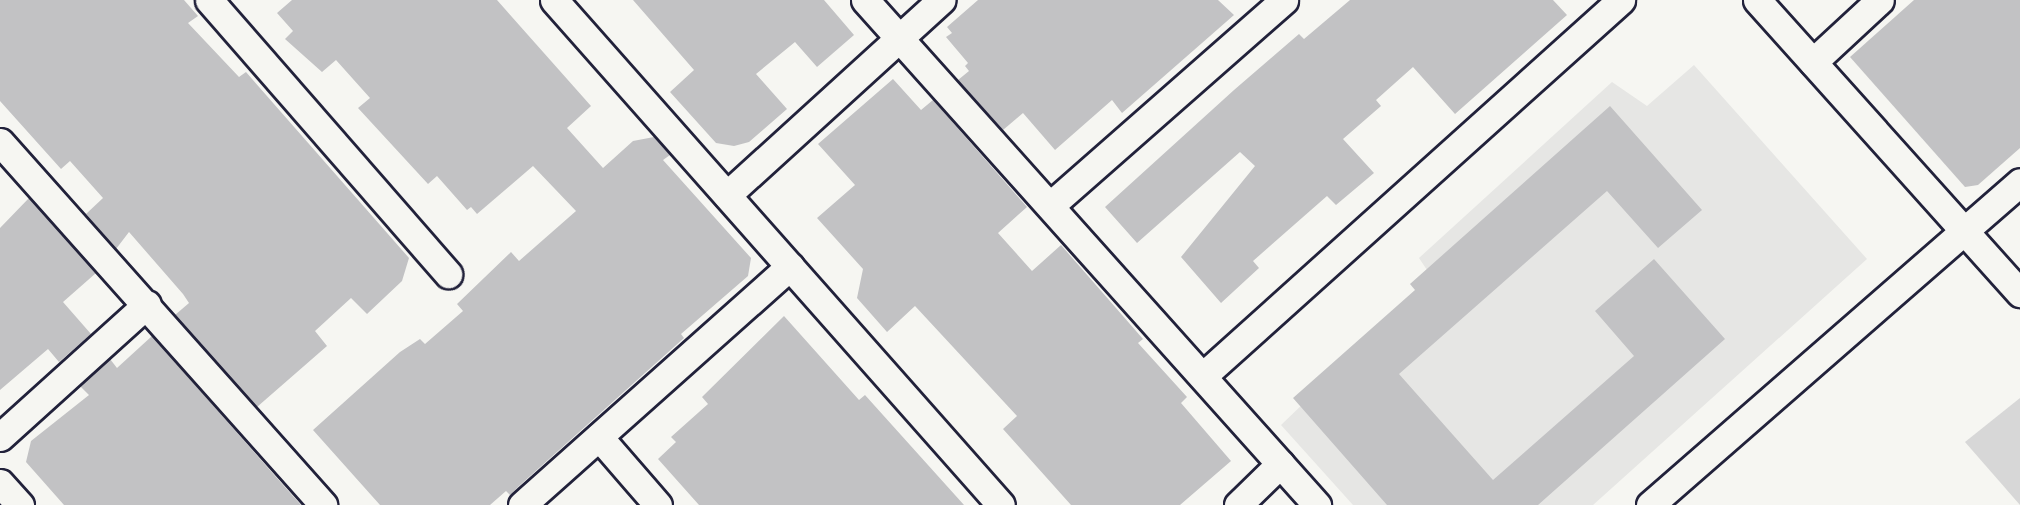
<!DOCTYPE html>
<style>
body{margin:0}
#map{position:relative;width:2020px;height:505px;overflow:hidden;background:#f6f6f2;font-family:Itim,sans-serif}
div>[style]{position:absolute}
.built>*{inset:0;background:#e6e6e4}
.green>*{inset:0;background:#d7d7d7}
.building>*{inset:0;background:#c2c2c4}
.roads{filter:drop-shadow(2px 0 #22223b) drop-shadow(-2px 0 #22223b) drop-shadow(0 2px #22223b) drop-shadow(0 -2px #22223b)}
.street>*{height:27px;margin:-13.5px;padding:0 13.5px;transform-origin:13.5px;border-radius:13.5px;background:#f6f6f2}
span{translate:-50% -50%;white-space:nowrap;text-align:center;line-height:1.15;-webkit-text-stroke:5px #f6f6f2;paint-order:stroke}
</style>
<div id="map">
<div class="built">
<div style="clip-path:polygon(1694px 65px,1867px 259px,1593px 505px,1353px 505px,1281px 425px,1433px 279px,1419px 258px,1612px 82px,1647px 106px)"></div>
</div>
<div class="green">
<div style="clip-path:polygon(2020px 398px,2020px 505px,1965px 442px)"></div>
</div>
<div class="building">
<div style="clip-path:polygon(0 0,184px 0,198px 16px,188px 23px,239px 77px,246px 72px,409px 258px,402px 281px,367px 314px,351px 298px,315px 331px,327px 346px,257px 407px,175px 315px,189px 303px,183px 294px,129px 232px,116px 249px,86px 214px,103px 198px,70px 161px,61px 169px,0 101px)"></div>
<div style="clip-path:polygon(292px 0,497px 0,591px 106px,567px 128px,603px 168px,633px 141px,654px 137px,670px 155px,663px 160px,751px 258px,748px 276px,681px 334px,684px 338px,519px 486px,510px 495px,506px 491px,490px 505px,380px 505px,313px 430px,400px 352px,420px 339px,425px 344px,463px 311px,457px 304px,511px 252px,519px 261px,576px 211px,533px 166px,477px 214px,471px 207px,467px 210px,437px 176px,428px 184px,358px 108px,370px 98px,336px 60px,322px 72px,285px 39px,293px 31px,277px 13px)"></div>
<div style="clip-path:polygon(633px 0,824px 0,854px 35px,817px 67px,795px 42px,756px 74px,787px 109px,749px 142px,734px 146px,716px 143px,670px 92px,694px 70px)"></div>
<div style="clip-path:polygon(978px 0,1218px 0,1234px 15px,1122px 113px,1112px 100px,1055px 150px,1023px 113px,1003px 130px,958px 80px,969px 71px,965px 66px,968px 63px,946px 37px,952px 33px,947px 27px)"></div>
<div style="clip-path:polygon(1350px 0,1553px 0,1567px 15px,1455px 114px,1413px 67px,1376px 100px,1381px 106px,1343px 139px,1374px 173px,1336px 205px,1327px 196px,1253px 261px,1259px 268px,1221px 303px,1181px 257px,1255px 166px,1240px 152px,1137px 243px,1105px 207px,1234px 90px,1299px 34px,1304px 39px)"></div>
<div style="clip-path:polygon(1914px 0,2020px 0,2020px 148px,1978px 185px,1965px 187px,1850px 57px)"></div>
<div style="clip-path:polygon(893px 79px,921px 110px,933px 100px,1027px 207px,998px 233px,1032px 271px,1061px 245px,1143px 339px,1138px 343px,1187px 397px,1181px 403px,1231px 461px,1180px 505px,1071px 505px,1003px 429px,1017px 416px,915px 306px,887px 332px,857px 298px,863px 269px,817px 218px,855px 185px,818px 144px)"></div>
<div style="clip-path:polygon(1610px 106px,1702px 210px,1658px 248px,1607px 191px,1399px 374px,1493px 480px,1634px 356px,1595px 311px,1654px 259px,1725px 339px,1538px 505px,1387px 505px,1293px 398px,1415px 290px,1410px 284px)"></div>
<div style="clip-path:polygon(29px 198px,96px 273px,63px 302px,91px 334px,59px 362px,48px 349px,0 390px,0 228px)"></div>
<div style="clip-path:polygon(784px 316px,859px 400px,865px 395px,964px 505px,699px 505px,658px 459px,676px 442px,671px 437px,708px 404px,702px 397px)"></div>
<div style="clip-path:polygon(152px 336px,276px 477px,301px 505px,64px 505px,26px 462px,31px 441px,89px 395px,80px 386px,110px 359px,117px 368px)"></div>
</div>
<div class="roads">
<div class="street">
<div style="left:209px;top:0;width:364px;rotate:48.9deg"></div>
<div style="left:554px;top:0;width:674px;rotate:48.49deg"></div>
<div style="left:865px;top:0;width:678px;rotate:48.17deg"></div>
<div style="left:1757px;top:0;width:394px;rotate:48.1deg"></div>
<div style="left:1813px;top:62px;width:91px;rotate:-42.8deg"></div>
<div style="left:0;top:142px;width:486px;rotate:48.3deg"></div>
<div style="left:727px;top:195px;width:290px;rotate:-42.3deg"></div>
<div style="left:1052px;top:204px;width:309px;rotate:-41.3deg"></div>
<div style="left:1204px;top:375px;width:561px;rotate:-41.96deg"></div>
<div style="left:0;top:437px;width:198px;rotate:-42.1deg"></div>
<div style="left:599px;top:437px;width:90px;rotate:49.1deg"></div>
<div style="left:0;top:483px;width:30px;rotate:48deg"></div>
<div style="left:522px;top:505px;width:359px;rotate:-41.7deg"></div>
<div style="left:1238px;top:505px;width:59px;rotate:-44.3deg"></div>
<div style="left:1650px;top:505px;width:491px;rotate:-41.1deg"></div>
</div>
</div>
</div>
